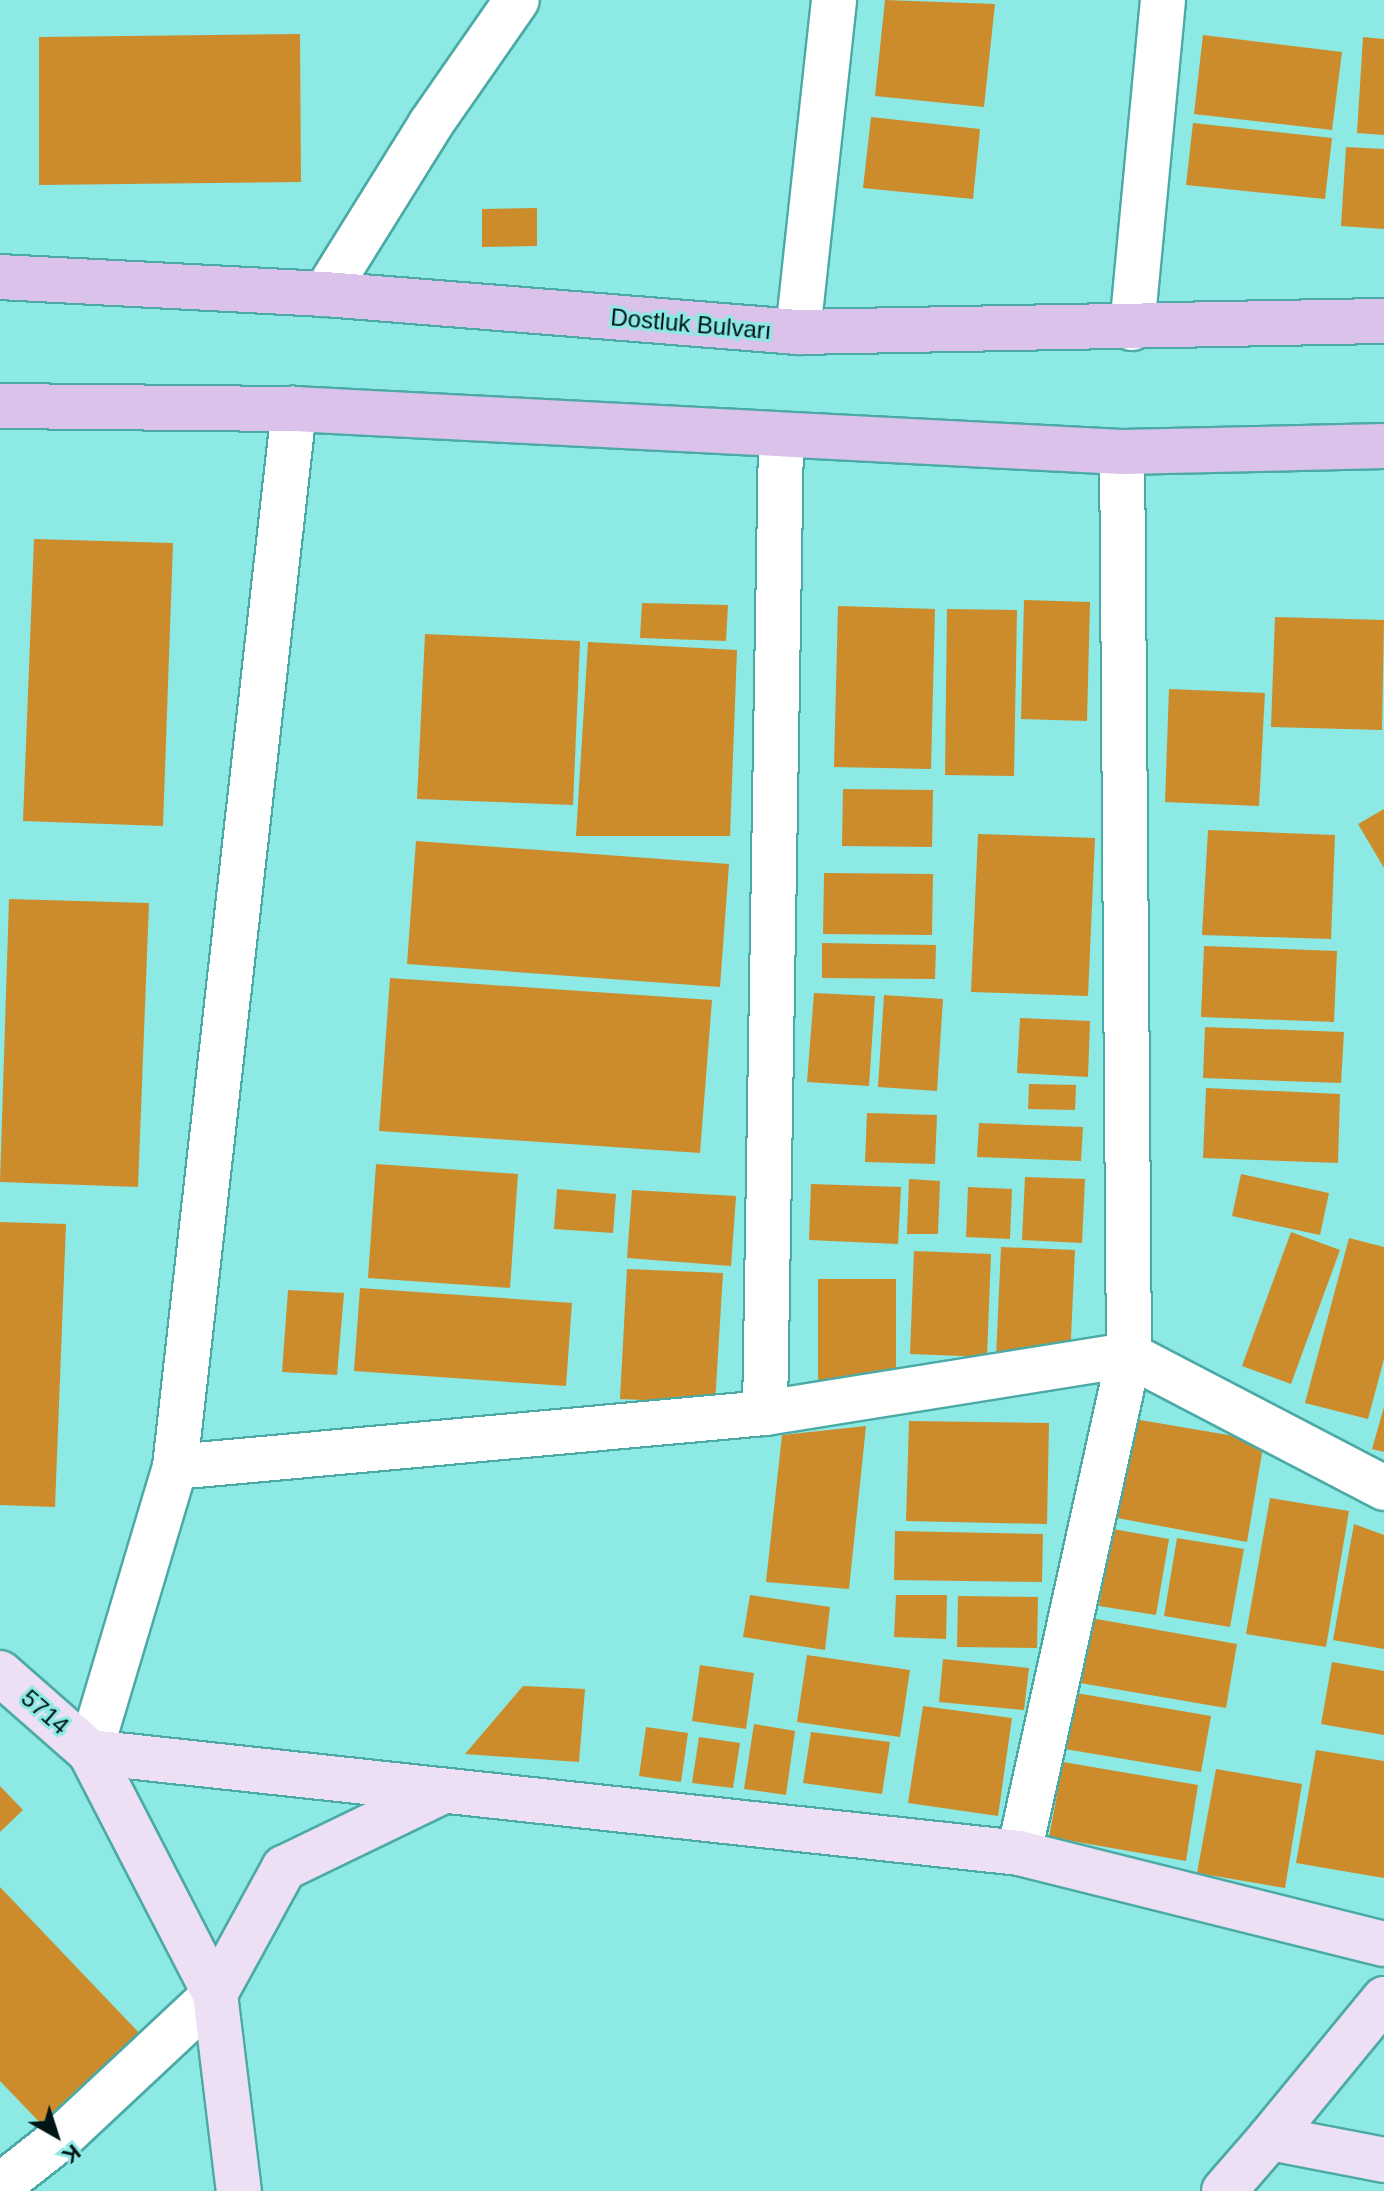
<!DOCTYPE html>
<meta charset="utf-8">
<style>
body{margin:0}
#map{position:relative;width:1384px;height:2191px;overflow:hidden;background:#8ce9e4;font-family:Helvetica,sans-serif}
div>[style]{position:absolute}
.building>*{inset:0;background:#cd8c2c}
.roads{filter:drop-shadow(2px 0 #4caaa6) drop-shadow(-2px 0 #4caaa6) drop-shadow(0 2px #4caaa6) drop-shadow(0 -2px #4caaa6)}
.street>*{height:44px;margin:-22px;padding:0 22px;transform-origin:22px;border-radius:22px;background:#fff}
.secondary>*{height:44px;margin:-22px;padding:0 22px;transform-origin:22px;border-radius:22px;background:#ede0f4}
.primary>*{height:44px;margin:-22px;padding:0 22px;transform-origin:22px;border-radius:22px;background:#dac2ea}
span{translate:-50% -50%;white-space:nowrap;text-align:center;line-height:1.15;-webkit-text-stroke:6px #8ce9e4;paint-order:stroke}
.street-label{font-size:24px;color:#001514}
.north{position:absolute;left:16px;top:2095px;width:80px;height:80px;-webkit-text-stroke:6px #8ce9e4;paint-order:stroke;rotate:141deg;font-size:22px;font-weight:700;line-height:32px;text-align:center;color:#001514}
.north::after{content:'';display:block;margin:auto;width:28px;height:36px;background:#001514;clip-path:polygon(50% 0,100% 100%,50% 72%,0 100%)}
</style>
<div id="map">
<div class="building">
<div style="clip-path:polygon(885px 0,995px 4px,984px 107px,875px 96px)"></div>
<div style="clip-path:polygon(300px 34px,301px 182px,39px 185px,39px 37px)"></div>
<div style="clip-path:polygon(1203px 35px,1342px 52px,1332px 130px,1194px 114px)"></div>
<div style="clip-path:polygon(1363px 37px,1384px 39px,1384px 135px,1357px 133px)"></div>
<div style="clip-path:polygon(871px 117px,980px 129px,973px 199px,863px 188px)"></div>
<div style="clip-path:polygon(1193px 123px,1332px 138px,1325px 199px,1186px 185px)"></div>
<div style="clip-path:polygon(1346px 147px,1384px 149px,1384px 229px,1341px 226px)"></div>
<div style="clip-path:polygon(537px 208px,537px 246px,482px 247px,482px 209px)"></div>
<div style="clip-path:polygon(34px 539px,173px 543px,163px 826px,23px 821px)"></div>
<div style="clip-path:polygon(1024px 600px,1090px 602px,1087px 721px,1021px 719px)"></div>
<div style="clip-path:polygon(642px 603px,728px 605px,726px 641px,640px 638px)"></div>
<div style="clip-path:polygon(838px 606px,935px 609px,931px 769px,834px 767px)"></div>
<div style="clip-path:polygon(947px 609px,1017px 610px,1014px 776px,945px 775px)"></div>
<div style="clip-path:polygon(1275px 617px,1384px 620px,1382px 730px,1271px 727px)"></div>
<div style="clip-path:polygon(425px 634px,580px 641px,573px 805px,417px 799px)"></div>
<div style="clip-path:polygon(588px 642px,737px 650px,730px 836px,576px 836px)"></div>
<div style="clip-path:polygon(1169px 689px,1265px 693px,1259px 806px,1165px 802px)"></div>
<div style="clip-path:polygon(843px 789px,933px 790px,932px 847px,842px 846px)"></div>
<div style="clip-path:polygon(1384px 809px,1384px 868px,1358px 824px)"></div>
<div style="clip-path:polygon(1208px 830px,1335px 835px,1331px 939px,1202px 935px)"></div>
<div style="clip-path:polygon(978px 834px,1095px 838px,1088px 996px,971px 992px)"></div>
<div style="clip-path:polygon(416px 841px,729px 864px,720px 987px,407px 964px)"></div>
<div style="clip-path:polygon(824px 873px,933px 874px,932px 935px,823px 934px)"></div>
<div style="clip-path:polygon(9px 899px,149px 903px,138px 1187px,0 1182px)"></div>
<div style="clip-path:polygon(822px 943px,936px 945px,935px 979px,822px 978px)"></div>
<div style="clip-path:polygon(1204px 946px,1337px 951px,1334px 1022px,1201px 1017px)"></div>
<div style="clip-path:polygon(390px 978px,712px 1000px,700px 1153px,379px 1131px)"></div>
<div style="clip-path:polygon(814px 993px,875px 996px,869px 1086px,807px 1082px)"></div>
<div style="clip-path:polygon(884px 995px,943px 999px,937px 1091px,878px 1087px)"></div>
<div style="clip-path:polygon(1020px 1018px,1090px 1021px,1088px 1077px,1017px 1073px)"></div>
<div style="clip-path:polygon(1205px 1027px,1344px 1032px,1341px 1083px,1203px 1078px)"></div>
<div style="clip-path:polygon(1029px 1084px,1076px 1085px,1075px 1110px,1028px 1109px)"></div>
<div style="clip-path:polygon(1206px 1088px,1340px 1094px,1338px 1163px,1203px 1158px)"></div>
<div style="clip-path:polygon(867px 1113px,937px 1115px,935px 1164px,865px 1162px)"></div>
<div style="clip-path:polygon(979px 1123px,1083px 1127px,1081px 1161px,977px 1157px)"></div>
<div style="clip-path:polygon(376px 1164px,518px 1174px,510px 1288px,368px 1278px)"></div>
<div style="clip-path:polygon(1241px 1174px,1329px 1193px,1320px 1235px,1232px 1216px)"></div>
<div style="clip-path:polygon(1025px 1177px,1085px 1179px,1082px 1243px,1022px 1240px)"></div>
<div style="clip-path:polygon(909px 1179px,940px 1181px,938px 1234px,907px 1234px)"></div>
<div style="clip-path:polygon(811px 1184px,901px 1187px,898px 1244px,809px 1240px)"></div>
<div style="clip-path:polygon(968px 1187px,1012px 1189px,1010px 1239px,966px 1237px)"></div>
<div style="clip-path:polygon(557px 1189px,616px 1194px,613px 1233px,554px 1229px)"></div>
<div style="clip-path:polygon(632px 1190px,736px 1196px,731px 1266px,627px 1258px)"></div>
<div style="clip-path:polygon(0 1222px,66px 1224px,55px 1507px,0 1505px)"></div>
<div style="clip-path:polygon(1291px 1232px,1340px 1250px,1291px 1384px,1242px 1366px)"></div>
<div style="clip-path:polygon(1349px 1238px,1384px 1247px,1384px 1359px,1368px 1419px,1305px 1403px)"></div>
<div style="clip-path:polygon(1001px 1247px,1075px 1250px,1070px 1360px,996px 1357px)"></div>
<div style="clip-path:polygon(914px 1251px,991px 1254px,987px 1357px,910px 1354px)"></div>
<div style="clip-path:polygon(627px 1269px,723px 1273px,715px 1403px,620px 1399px)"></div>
<div style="clip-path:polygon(818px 1279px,896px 1279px,896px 1388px,818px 1389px)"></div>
<div style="clip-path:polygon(360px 1288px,572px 1303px,566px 1386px,354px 1371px)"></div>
<div style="clip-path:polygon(288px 1290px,344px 1293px,337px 1375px,282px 1372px)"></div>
<div style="clip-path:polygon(1384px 1407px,1384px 1452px,1372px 1449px)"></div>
<div style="clip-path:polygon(1134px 1419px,1264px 1441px,1247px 1542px,1117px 1518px)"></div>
<div style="clip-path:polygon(909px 1421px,1049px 1423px,1047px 1524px,906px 1521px)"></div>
<div style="clip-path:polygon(866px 1426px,849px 1589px,766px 1582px,782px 1435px)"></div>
<div style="clip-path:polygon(1270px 1498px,1349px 1511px,1326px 1647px,1246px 1634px)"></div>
<div style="clip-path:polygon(1354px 1524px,1384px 1535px,1384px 1649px,1333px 1640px)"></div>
<div style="clip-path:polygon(1113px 1529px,1169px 1539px,1156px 1615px,1099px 1606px)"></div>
<div style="clip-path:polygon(895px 1531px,1043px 1534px,1042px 1582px,894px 1580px)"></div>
<div style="clip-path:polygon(1177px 1538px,1244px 1549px,1230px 1627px,1164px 1616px)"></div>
<div style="clip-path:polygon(750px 1595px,830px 1607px,825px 1650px,743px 1637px)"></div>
<div style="clip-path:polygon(896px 1595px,947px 1595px,946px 1639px,894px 1637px)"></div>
<div style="clip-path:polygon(958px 1596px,1038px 1597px,1037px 1648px,957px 1647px)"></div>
<div style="clip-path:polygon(1091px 1618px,1237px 1644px,1226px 1708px,1080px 1683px)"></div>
<div style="clip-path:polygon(807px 1655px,910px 1670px,900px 1737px,797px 1722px)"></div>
<div style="clip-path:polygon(943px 1659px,1029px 1668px,1024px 1710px,939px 1702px)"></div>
<div style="clip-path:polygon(1332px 1662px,1384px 1671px,1384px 1735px,1321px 1724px)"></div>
<div style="clip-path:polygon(700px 1665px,754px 1673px,746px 1729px,692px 1721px)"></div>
<div style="clip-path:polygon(523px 1686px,585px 1689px,579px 1762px,465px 1754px)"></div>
<div style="clip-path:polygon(1076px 1693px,1211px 1716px,1201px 1772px,1065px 1749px)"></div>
<div style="clip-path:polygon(923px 1706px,1012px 1718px,998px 1816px,908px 1803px)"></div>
<div style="clip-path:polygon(754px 1724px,795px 1731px,786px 1795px,744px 1789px)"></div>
<div style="clip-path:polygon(646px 1727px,688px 1733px,681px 1782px,639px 1776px)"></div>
<div style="clip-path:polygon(811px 1732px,890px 1742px,882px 1794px,803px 1783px)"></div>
<div style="clip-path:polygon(699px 1737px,740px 1743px,733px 1788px,692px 1783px)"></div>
<div style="clip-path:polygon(1316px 1750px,1384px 1761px,1384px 1878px,1296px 1863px)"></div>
<div style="clip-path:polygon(1063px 1762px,1198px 1785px,1186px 1861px,1049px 1837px)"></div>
<div style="clip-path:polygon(1216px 1769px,1302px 1784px,1285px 1888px,1197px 1873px)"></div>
<div style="clip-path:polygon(0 1786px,23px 1810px,0 1832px)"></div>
<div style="clip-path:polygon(0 1887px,144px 2038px,48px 2131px,0 2081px)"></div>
</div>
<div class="roads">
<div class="street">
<div style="left:325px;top:294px;width:199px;rotate:-58.1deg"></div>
<div style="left:430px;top:125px;width:152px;rotate:-55.2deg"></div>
<div style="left:1132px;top:328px;width:329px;rotate:-84.6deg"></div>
<div style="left:798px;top:332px;width:334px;rotate:-83.8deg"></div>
<div style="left:765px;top:1413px;width:369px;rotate:-9.1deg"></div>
<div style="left:1129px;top:1355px;width:288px;rotate:27.5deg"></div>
<div style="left:175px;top:1467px;width:592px;rotate:-5.23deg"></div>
<div style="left:765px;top:1413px;width:976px;rotate:-89.06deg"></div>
<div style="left:90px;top:1752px;width:297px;rotate:-73.4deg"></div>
<div style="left:175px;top:1467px;width:1065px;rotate:-83.58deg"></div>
<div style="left:1019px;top:1853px;width:510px;rotate:-77.54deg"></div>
<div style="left:1129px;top:1355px;width:903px;rotate:-90.44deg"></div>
<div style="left:0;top:2186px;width:78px;rotate:-38.2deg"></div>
<div style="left:61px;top:2138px;width:211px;rotate:-43.1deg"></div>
</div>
<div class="secondary">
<div style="left:0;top:1673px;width:120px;rotate:41.3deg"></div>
<div style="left:90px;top:1752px;width:272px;rotate:62.7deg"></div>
<div style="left:215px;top:1994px;width:198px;rotate:83.1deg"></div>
<div style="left:90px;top:1752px;width:934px;rotate:6.2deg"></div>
<div style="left:1019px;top:1853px;width:376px;rotate:14deg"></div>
<div style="left:215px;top:1994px;width:144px;rotate:-61.3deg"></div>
<div style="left:284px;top:1868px;width:177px;rotate:-25.8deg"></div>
<div style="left:1270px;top:2138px;width:180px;rotate:-50.6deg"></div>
<div style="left:1224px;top:2191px;width:70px;rotate:-49deg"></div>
<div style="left:1270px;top:2138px;width:116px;rotate:10.9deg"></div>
</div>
<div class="primary">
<div style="left:0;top:277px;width:325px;rotate:3deg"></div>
<div style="left:325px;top:294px;width:475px;rotate:4.6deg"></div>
<div style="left:798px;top:332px;width:586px;rotate:-1.08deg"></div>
<div style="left:0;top:406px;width:294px;rotate:0.6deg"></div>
<div style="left:294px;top:409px;width:829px;rotate:2.97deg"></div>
<div style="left:1122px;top:452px;width:262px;rotate:-1.3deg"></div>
</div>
</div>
<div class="street-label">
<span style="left:691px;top:324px;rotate:5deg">Dostluk Bulvarı</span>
<span style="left:45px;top:1712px;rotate:41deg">5714</span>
</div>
<div class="north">K</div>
</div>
